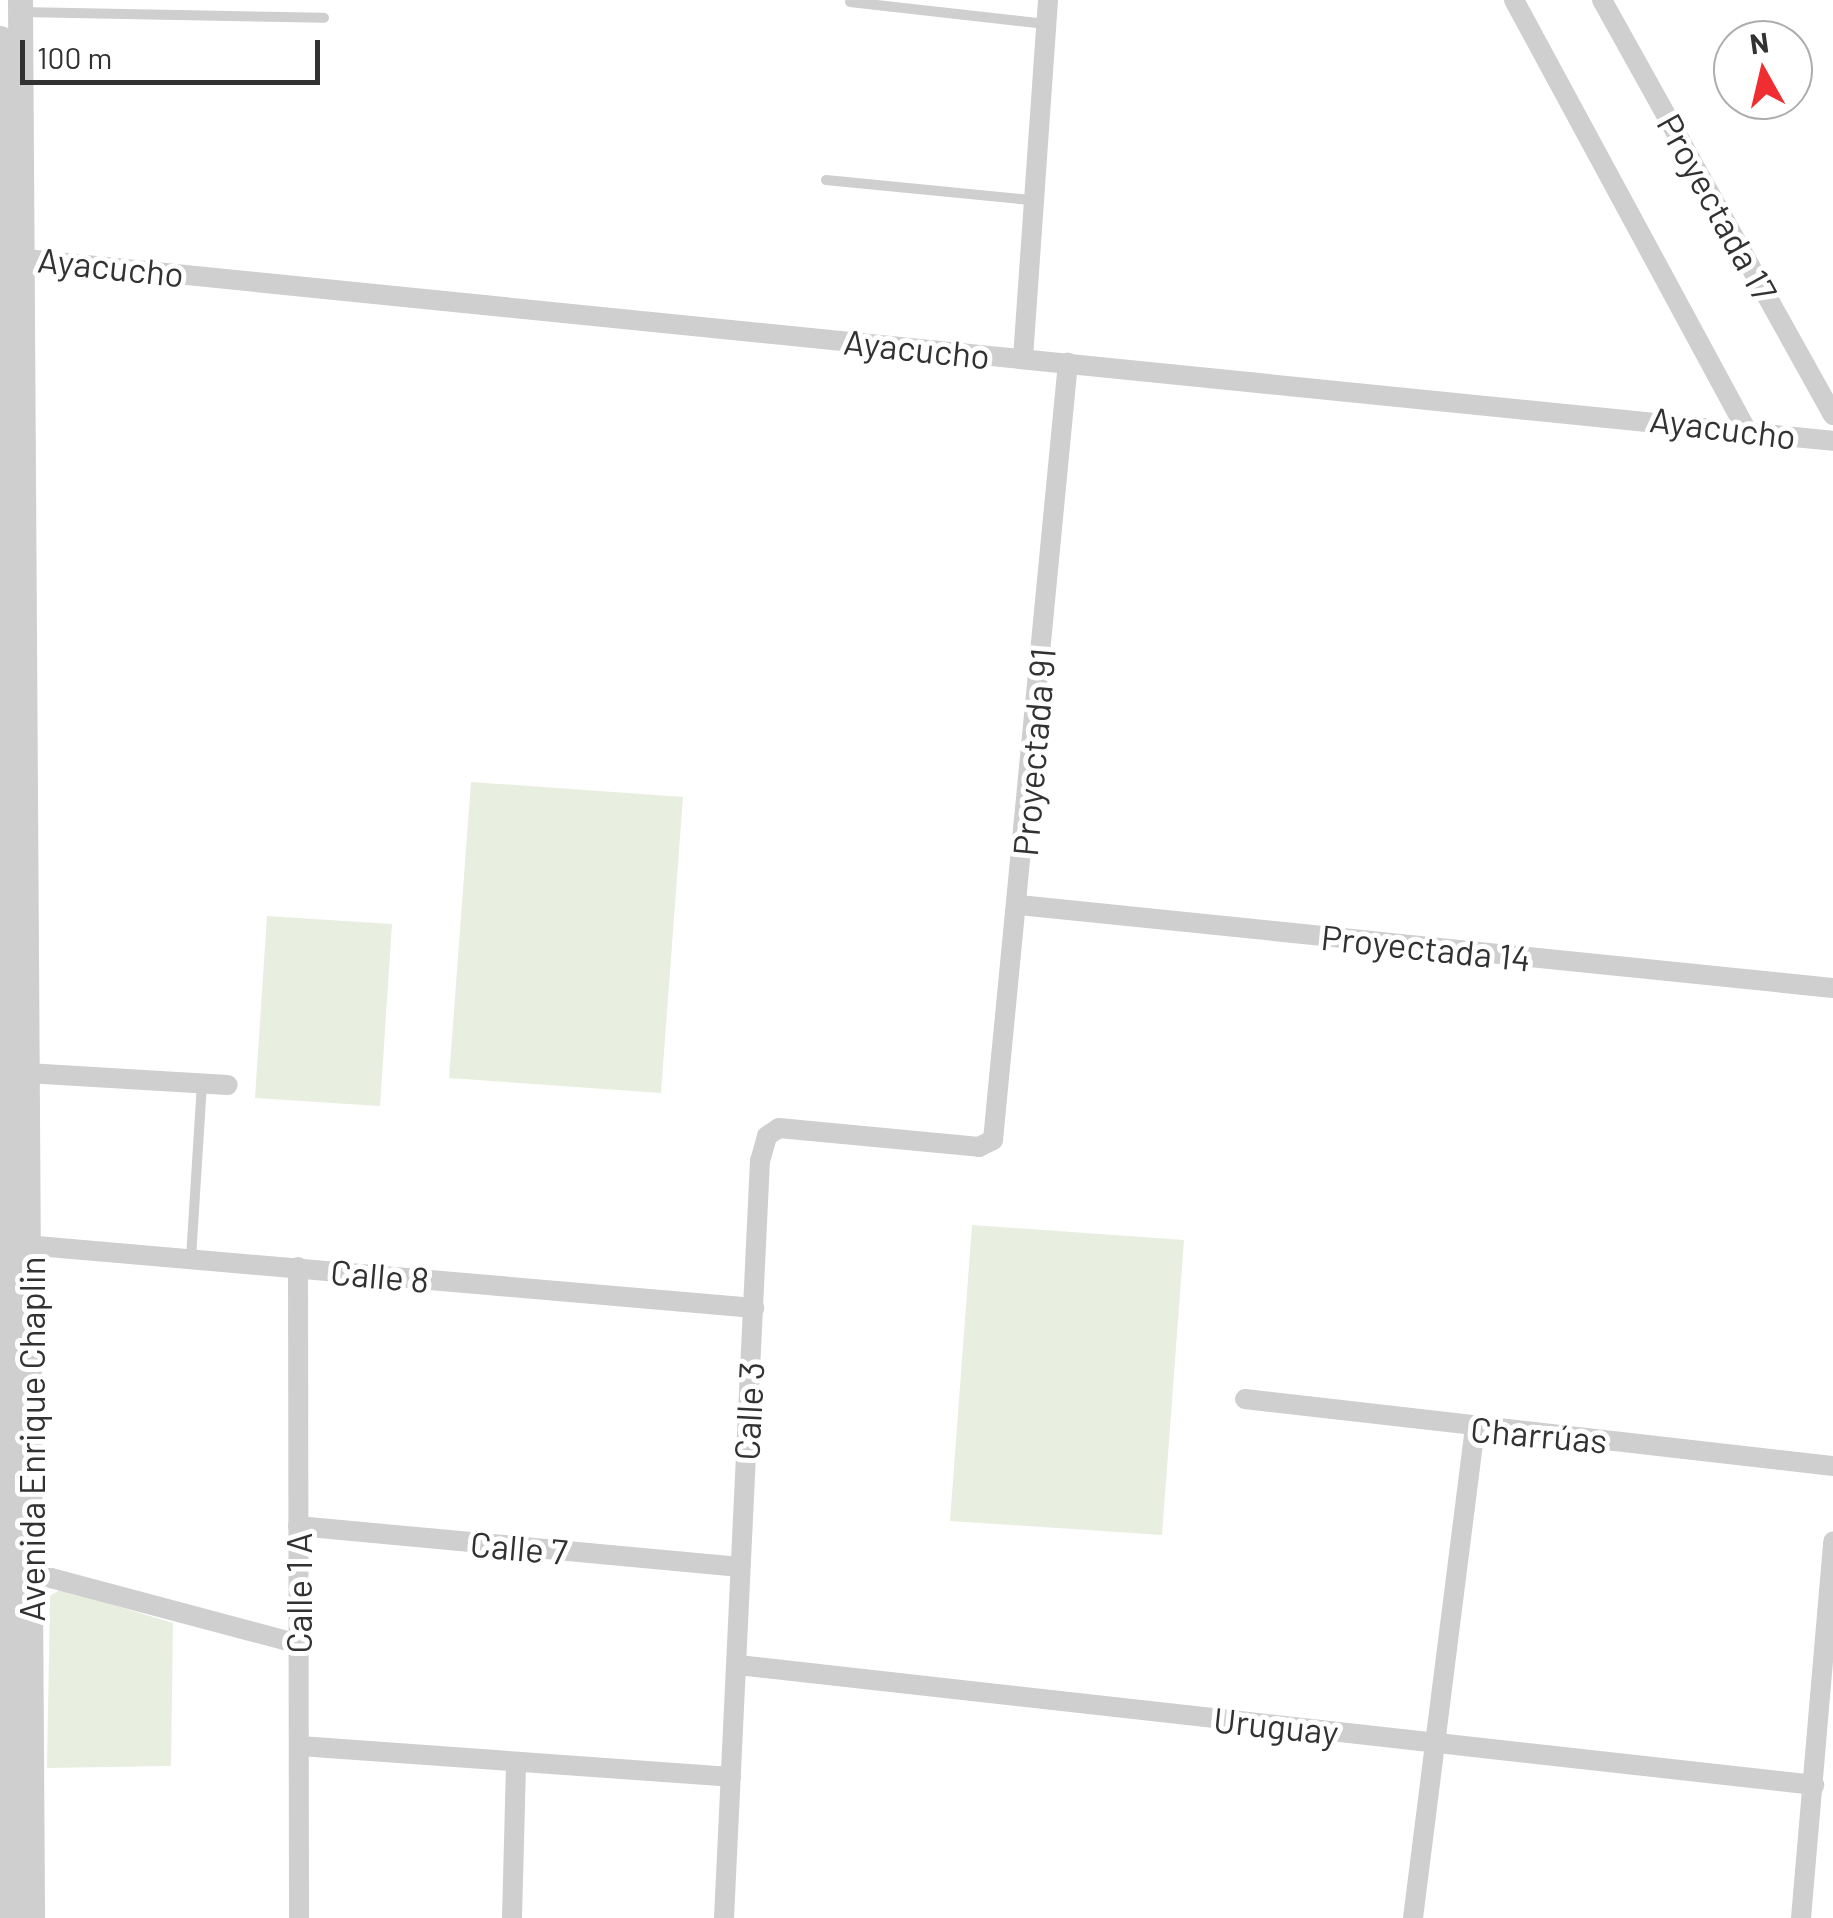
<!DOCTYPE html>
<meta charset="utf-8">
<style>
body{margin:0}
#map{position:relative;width:1833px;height:1918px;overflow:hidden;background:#fff;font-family:Barlow,sans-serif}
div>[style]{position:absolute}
.green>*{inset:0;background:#e8efe0}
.service>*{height:10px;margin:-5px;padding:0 5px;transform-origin:5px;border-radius:5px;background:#cfcfcf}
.minor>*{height:20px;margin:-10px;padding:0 10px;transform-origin:10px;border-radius:10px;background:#cfcfcf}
.tertiary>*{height:25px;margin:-12.5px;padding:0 12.5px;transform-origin:12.5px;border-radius:12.5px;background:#cfcfcf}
span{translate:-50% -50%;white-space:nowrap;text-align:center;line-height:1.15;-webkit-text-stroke:10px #fff;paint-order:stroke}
.street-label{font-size:35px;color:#323232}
.north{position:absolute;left:1713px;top:20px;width:100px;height:100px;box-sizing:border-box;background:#fff;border:2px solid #adadad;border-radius:50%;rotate:352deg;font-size:28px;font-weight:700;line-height:40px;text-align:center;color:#323232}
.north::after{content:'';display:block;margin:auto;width:35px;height:45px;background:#f02e32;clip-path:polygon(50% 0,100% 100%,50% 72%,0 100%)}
.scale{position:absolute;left:20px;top:40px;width:300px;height:45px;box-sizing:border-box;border:5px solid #323232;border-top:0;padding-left:12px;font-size:30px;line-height:35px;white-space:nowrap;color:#323232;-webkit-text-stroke:8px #fff;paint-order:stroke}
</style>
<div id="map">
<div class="green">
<div style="clip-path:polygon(471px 782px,683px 797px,661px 1093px,449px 1078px)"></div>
<div style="clip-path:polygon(267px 916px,392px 924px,380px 1106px,255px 1098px)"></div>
<div style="clip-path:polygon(972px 1225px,1184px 1240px,1162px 1535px,950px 1521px)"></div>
<div style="clip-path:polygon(61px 1589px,173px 1623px,171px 1766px,47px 1768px,50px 1596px)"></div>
</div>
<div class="service">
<div style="left:850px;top:2px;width:197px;rotate:6.4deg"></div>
<div style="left:20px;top:12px;width:304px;rotate:1.1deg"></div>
<div style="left:826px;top:180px;width:205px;rotate:5.6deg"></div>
<div style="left:191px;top:1258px;width:174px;rotate:-86.4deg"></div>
</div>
<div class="minor">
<div style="left:1514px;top:0;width:486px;rotate:61.6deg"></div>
<div style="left:1602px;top:0;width:475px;rotate:60.9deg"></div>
<div style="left:7px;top:257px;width:1835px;rotate:5.75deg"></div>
<div style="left:1023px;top:358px;width:359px;rotate:-86deg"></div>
<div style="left:1019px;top:905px;width:818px;rotate:5.82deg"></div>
<div style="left:27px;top:1073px;width:201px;rotate:3.4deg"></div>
<div style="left:14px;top:1244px;width:743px;rotate:4.94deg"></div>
<div style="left:298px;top:1267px;width:651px;rotate:89.91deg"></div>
<div style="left:1245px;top:1399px;width:592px;rotate:6.5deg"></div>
<div style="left:298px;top:1526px;width:444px;rotate:5.3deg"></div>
<div style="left:17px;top:1577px;width:34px;rotate:2deg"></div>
<div style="left:51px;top:1578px;width:253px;rotate:14.9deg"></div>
<div style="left:738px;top:1665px;width:1083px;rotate:6.36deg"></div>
<div style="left:300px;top:1746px;width:432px;rotate:4.1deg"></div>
<div style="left:512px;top:1918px;width:155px;rotate:-88.5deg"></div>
<div style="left:724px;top:1918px;width:758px;rotate:-87.28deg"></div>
<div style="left:760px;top:1161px;width:26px;rotate:-74deg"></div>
<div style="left:767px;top:1136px;width:14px;rotate:-34deg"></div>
<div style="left:779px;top:1128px;width:201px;rotate:5.4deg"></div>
<div style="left:979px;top:1147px;width:16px;rotate:-27deg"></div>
<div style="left:993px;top:1140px;width:781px;rotate:-84.49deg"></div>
<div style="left:1413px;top:1918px;width:493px;rotate:-82.8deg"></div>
<div style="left:1801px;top:1918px;width:378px;rotate:-85.1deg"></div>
</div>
<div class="tertiary">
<div style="left:20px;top:0;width:1918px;rotate:89.64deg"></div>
<div style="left:0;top:38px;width:1880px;rotate:89.73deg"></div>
</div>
<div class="street-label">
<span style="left:1718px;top:207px;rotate:61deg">Proyectada 17</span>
<span style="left:111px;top:266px;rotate:6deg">Ayacucho</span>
<span style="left:917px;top:348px;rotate:6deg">Ayacucho</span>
<span style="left:1723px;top:427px;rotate:7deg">Ayacucho</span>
<span style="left:1033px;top:752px;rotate:-85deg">Proyectada 91</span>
<span style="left:1426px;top:947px;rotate:6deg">Proyectada 14</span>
<span style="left:380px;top:1275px;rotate:5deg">Calle 8</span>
<span style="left:748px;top:1411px;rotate:-87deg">Calle 3</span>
<span style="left:1539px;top:1434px;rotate:5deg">Charrúas</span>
<span style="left:31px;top:1439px;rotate:-90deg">Avenida Enrique Chaplin</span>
<span style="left:519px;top:1547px;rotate:5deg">Calle 7</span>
<span style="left:298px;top:1593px;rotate:-90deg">Calle 1 A</span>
<span style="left:1276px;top:1725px;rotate:6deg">Uruguay</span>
</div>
<div class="north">N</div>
<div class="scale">100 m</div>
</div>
